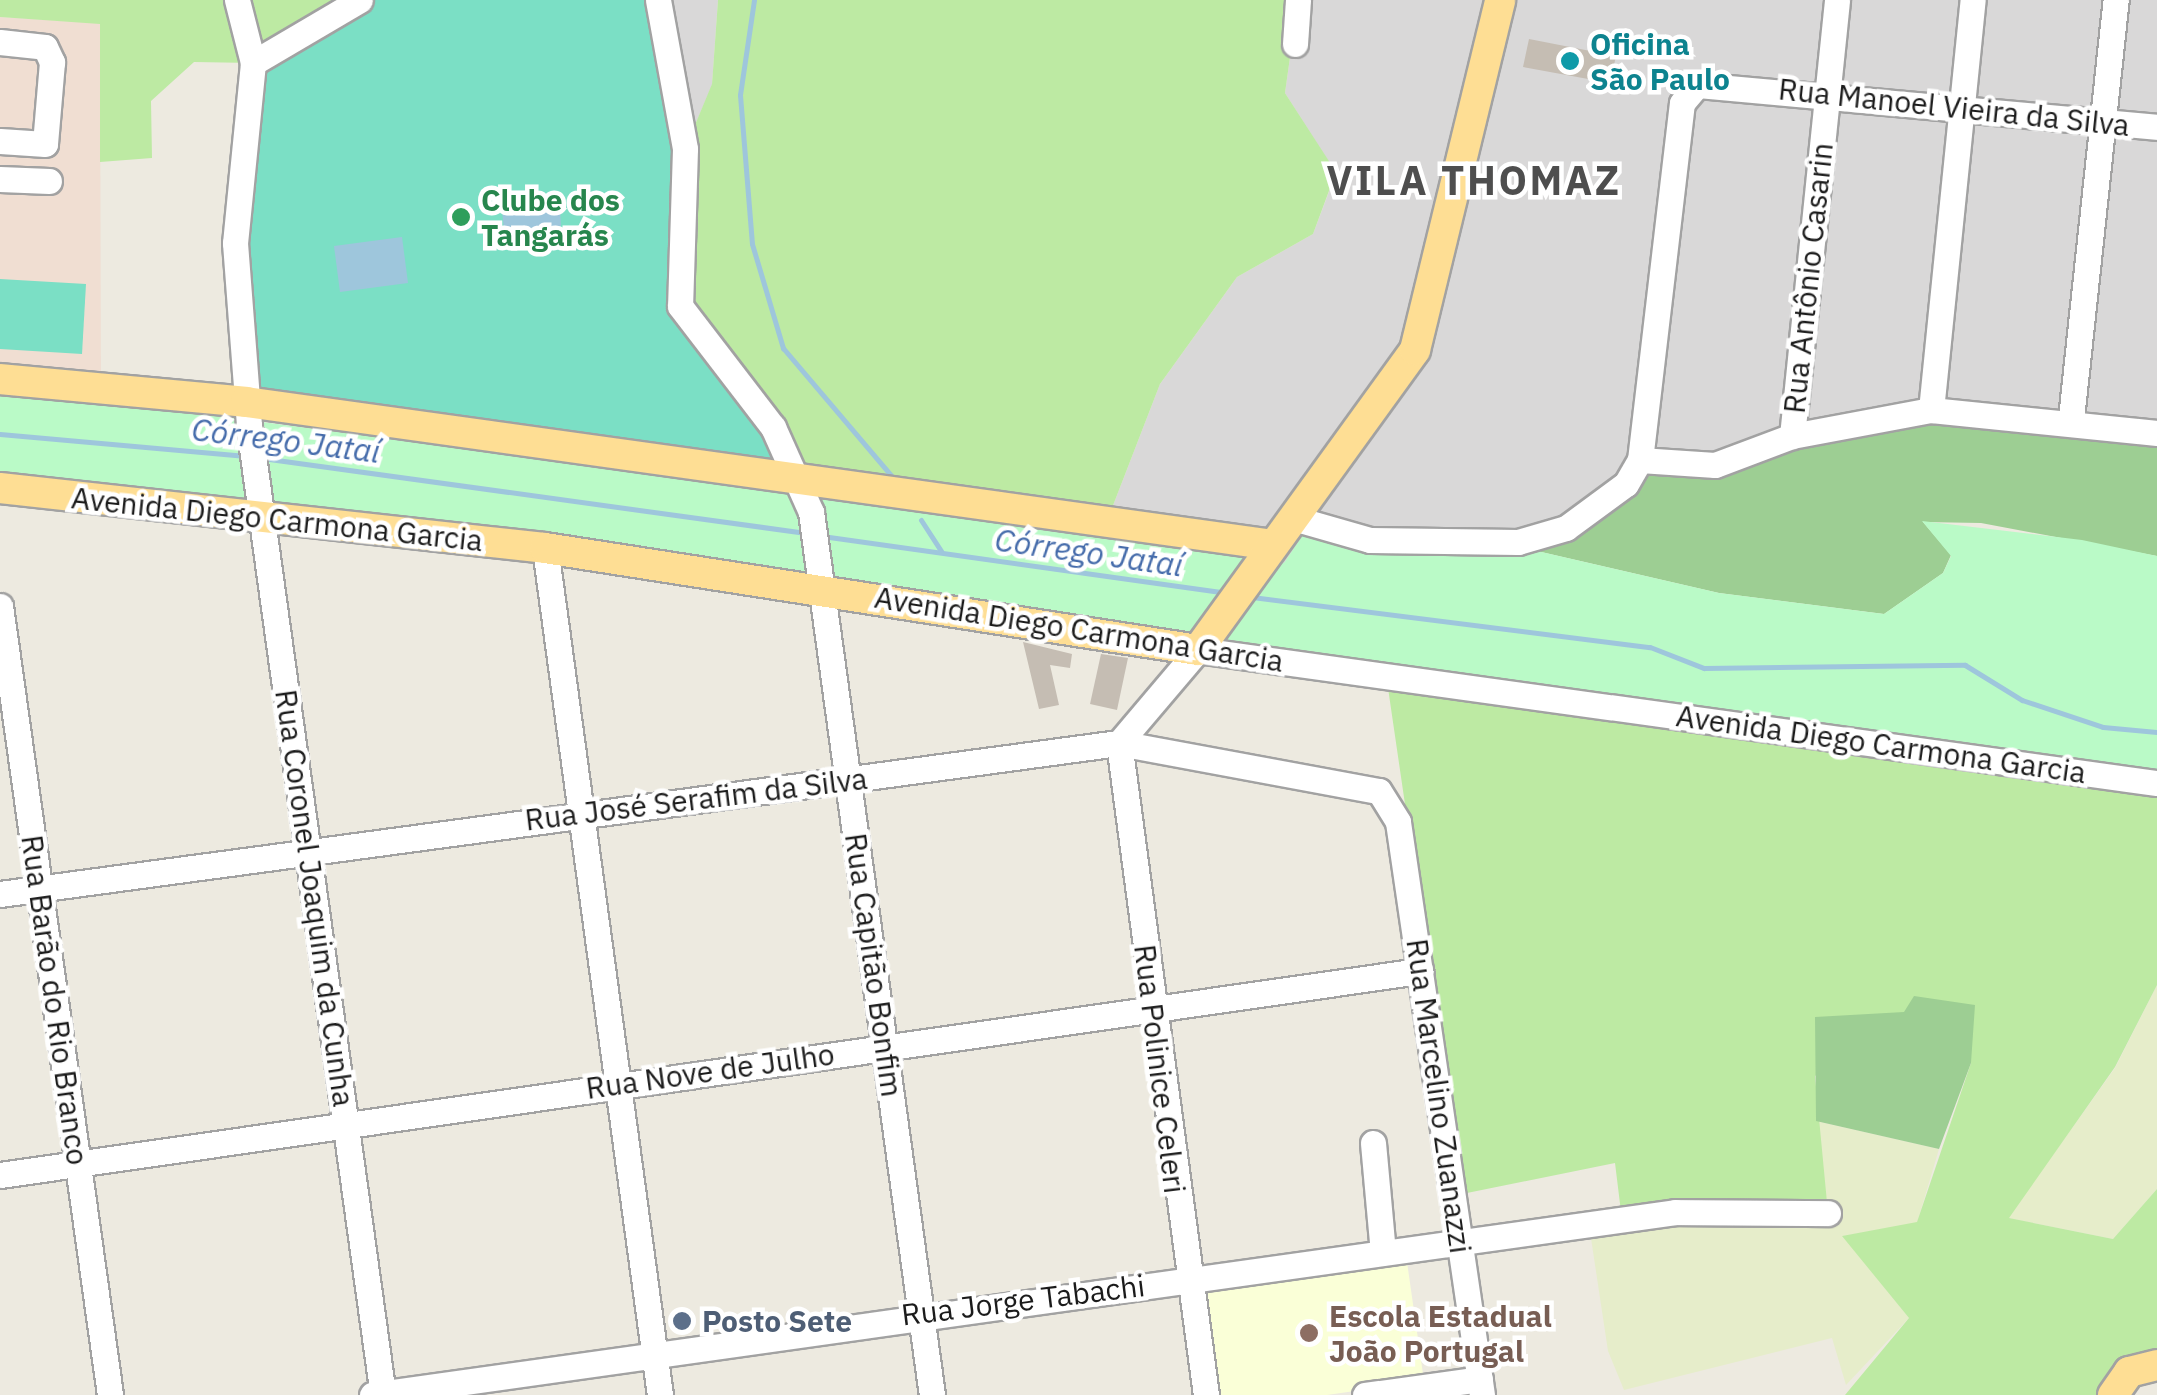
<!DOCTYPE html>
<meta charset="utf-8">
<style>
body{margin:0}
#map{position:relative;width:2157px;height:1395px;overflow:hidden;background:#edeae0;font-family:"IBM Plex Sans",sans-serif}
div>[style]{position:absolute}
.residential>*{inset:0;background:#d9d8d8}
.education>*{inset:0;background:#faffd7}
.military>*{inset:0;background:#f0ded2}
.farmland>*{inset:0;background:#e6edca}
.grass>*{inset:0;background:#bdeaa3}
.forest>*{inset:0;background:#9dce93}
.park>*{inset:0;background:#bafac7}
.pitch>*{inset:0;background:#7bdfc5}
.water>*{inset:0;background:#9ec6dc}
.stream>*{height:5px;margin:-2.5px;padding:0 2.5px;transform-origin:2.5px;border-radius:2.5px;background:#9ec6dc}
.building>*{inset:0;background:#c5bdb3}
.roads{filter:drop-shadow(2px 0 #a2a2a2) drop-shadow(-2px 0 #a2a2a2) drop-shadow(0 2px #a2a2a2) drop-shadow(0 -2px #a2a2a2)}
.minor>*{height:25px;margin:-12.5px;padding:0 12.5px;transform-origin:12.5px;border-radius:12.5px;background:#fff}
.major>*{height:30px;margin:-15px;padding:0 15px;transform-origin:15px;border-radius:15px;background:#fede94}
.dots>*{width:28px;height:28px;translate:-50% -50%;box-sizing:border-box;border:5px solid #fff;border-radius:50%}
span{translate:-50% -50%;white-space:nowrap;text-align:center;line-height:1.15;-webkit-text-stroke:9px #fff;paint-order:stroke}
.culture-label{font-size:30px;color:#0d838f;font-weight:700}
.left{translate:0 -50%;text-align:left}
.street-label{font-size:30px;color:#1b1b1b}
.leisure-label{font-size:30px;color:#27864d;font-weight:700}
.education-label{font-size:30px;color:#785e54;font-weight:700}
.service-label{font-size:30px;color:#4e5e75;font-weight:700}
.water-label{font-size:32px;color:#466cab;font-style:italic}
.district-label{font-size:40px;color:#4e4e4e;font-weight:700;letter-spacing:2.5px}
</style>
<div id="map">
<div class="residential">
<div style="clip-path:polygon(658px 0,718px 0,712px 85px,685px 149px)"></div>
<div style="clip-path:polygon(1298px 0,2157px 0,2157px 442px,1680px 481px,1642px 476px,1565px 532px,1284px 564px,1107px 521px,1160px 384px,1237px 277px,1313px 234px,1336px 173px,1285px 93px)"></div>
</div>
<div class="education">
<div style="clip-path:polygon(1406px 1255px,1424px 1381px,1327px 1395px,1210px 1395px,1193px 1284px)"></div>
</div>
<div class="military">
<div style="clip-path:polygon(0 17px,100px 23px,101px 387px,0 379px)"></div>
</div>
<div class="farmland">
<div style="clip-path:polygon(2157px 985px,2157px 1189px,2113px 1239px,2008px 1218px,2115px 1068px)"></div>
<div style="clip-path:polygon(1816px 1121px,1939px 1149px,1917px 1223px,1843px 1236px,1909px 1318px,1846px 1385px,1832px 1338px,1624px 1390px,1608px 1351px,1589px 1225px,1828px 1212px)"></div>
</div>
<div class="grass">
<div style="clip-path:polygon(0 0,360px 0,253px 63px,194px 62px,151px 101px,152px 158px,100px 162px,100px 24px,0 17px)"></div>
<div style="clip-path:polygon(718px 0,1298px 0,1285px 93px,1336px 172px,1313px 234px,1237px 277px,1160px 384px,1107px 521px,802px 476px,678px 285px,685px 149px,712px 84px)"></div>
<div style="clip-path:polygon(1388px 688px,2157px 788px,2157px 985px,2115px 1067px,2009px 1218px,2113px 1239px,2157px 1189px,2157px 1361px,2111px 1395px,1845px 1395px,1909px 1318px,1842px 1236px,1917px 1222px,1971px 1063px,1905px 1012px,1815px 1076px,1828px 1213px,1622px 1220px,1615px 1163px,1462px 1194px)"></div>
</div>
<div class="forest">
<div style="clip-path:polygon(1931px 419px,2157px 442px,2157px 556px,1981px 523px,1923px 522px,1951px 555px,1943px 573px,1884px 614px,1719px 593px,1520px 547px,1642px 476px,1724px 474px,1809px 442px)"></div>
<div style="clip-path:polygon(1914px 996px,1975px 1005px,1971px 1063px,1939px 1149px,1816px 1121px,1815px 1017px,1904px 1012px)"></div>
</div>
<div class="park">
<div style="clip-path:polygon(0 388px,1228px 547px,1284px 563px,1304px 533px,1520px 547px,1719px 593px,1884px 614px,1943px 573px,1951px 556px,1922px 521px,2082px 540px,2157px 556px,2157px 778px,0 478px)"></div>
</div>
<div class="pitch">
<div style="clip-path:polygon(360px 0,658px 0,685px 149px,678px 285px,802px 476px,246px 402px,235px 289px,253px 63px)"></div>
<div style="clip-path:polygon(0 279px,86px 284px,82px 354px,0 349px)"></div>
</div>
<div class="water">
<div style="clip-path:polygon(559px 195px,561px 226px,504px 230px,501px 200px)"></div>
<div style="clip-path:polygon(402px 237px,408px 283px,340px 292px,334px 246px)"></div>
</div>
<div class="stream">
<div style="left:754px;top:0;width:96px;rotate:98.4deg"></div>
<div style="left:740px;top:95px;width:149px;rotate:85.4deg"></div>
<div style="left:752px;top:244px;width:109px;rotate:73.4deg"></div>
<div style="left:783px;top:348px;width:173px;rotate:49.7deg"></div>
<div style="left:0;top:434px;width:247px;rotate:5.1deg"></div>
<div style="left:262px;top:458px;width:549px;rotate:7.85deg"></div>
<div style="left:921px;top:520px;width:37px;rotate:57deg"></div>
<div style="left:822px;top:536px;width:408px;rotate:8deg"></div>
<div style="left:1252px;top:597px;width:401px;rotate:7.2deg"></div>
<div style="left:1650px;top:647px;width:58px;rotate:21.3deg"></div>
<div style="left:1704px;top:668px;width:261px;rotate:-0.7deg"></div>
<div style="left:1965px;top:665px;width:67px;rotate:31.6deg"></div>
<div style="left:2022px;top:700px;width:85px;rotate:18.4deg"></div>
<div style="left:2103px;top:727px;width:54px;rotate:5.3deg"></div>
</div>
<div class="building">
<div style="clip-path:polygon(1529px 39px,1616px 56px,1610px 83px,1523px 67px)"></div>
<div style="clip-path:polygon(1023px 642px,1072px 654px,1070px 668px,1050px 665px,1059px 705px,1039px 709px)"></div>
<div style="clip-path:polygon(1101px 654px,1128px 658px,1117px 710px,1090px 704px)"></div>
</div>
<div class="roads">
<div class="minor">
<div style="left:237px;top:0;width:65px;rotate:75.7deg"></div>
<div style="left:253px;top:63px;width:181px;rotate:95.7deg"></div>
<div style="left:235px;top:243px;width:184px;rotate:85.6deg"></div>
<div style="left:249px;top:426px;width:978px;rotate:82.13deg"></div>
<div style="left:658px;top:0;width:151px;rotate:79.7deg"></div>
<div style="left:685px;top:149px;width:157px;rotate:91.8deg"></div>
<div style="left:680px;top:306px;width:153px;rotate:52.5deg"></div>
<div style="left:773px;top:427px;width:93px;rotate:65.9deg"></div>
<div style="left:811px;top:512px;width:891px;rotate:82.2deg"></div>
<div style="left:0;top:42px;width:45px;rotate:6.3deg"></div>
<div style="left:45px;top:47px;width:17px;rotate:65deg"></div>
<div style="left:52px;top:62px;width:82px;rotate:94.9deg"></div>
<div style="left:45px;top:144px;width:45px;rotate:-176.2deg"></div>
<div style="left:1295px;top:44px;width:44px;rotate:-86.1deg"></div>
<div style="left:253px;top:63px;width:124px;rotate:-30.5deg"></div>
<div style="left:0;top:179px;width:49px;rotate:2.3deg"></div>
<div style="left:1931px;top:410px;width:412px;rotate:-84.2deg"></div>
<div style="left:2071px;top:418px;width:420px;rotate:-83.9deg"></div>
<div style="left:1792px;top:436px;width:438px;rotate:-84.1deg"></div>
<div style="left:1640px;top:460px;width:75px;rotate:3.8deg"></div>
<div style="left:1715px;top:465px;width:82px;rotate:-20.6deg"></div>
<div style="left:1792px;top:436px;width:141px;rotate:-10.6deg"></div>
<div style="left:1931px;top:410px;width:227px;rotate:5.8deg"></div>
<div style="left:1293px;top:518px;width:80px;rotate:15.9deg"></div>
<div style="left:1370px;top:540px;width:148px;rotate:0.8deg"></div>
<div style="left:1518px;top:542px;width:50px;rotate:-16.3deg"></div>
<div style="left:1566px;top:528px;width:74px;rotate:-36.3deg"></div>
<div style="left:1626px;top:484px;width:28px;rotate:-60deg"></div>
<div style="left:1640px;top:460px;width:359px;rotate:-83.3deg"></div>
<div style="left:1682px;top:103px;width:23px;rotate:-50deg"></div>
<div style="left:1697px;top:85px;width:462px;rotate:5.2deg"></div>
<div style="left:545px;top:548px;width:855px;rotate:82.27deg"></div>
<div style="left:0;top:606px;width:797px;rotate:82.06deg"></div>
<div style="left:1119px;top:743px;width:122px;rotate:-49.7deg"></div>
<div style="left:1198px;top:650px;width:968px;rotate:7.9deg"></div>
<div style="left:1119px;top:743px;width:658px;rotate:82.4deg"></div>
<div style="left:0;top:894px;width:1129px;rotate:-7.69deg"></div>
<div style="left:1119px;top:743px;width:264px;rotate:10.5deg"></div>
<div style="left:1379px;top:791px;width:36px;rotate:58deg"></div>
<div style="left:1398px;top:822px;width:579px;rotate:81.66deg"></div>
<div style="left:1373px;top:1143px;width:110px;rotate:84.8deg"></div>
<div style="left:0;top:1175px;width:1435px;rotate:-8.18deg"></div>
<div style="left:372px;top:1395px;width:1316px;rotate:-7.99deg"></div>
<div style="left:1675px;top:1212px;width:153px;rotate:0.4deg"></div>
<div style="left:1365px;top:1395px;width:116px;rotate:-7.9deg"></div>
</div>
<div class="major">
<div style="left:0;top:379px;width:247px;rotate:5.3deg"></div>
<div style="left:246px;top:402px;width:1036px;rotate:7.93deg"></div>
<div style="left:0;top:488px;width:548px;rotate:6.28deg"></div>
<div style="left:545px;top:548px;width:661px;rotate:8.88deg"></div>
<div style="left:1198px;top:650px;width:370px;rotate:-54.1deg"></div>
<div style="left:1415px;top:350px;width:360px;rotate:-76.3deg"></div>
<div style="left:2113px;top:1395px;width:28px;rotate:-55deg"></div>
<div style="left:2129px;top:1372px;width:29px;rotate:-14deg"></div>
</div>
</div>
<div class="dots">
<div style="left:1570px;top:61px;background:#0f9aa8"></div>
<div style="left:461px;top:217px;background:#2e9e5b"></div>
<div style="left:682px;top:1321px;background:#5c6f8a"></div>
<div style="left:1309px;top:1333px;background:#8d6e63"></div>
</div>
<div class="culture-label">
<span class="left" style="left:1590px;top:61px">Oficina<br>São Paulo</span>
</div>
<div class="street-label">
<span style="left:1954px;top:107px;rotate:6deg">Rua Manoel Vieira da Silva</span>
<span style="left:1808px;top:278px;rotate:-84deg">Rua Antônio Casarin</span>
<span style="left:277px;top:519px;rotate:6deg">Avenida Diego Carmona Garcia</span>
<span style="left:1079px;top:629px;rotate:9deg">Avenida Diego Carmona Garcia</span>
<span style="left:1881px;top:744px;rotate:8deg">Avenida Diego Carmona Garcia</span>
<span style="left:696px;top:799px;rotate:-7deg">Rua José Serafim da Silva</span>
<span style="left:315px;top:898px;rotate:82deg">Rua Coronel Joaquim da Cunha</span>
<span style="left:874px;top:965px;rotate:82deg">Rua Capitão Bonfim</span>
<span style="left:55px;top:1000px;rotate:82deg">Rua Barão do Rio Branco</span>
<span style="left:1160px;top:1069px;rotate:83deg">Rua Polinice Celeri</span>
<span style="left:710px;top:1071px;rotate:-8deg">Rua Nove de Julho</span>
<span style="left:1439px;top:1096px;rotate:82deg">Rua Marcelino Zuanazzi</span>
<span style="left:1023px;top:1300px;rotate:-7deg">Rua Jorge Tabachi</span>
</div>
<div class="leisure-label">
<span class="left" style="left:481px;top:217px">Clube dos<br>Tangarás</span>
</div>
<div class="education-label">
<span class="left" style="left:1329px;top:1333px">Escola Estadual<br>João Portugal</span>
</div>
<div class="service-label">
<span class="left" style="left:702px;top:1321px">Posto Sete</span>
</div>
<div class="water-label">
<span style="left:286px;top:440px;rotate:7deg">Córrego Jataí</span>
<span style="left:1089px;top:552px;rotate:8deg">Córrego Jataí</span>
</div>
<div class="district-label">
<span style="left:1474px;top:180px">VILA THOMAZ</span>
</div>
</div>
